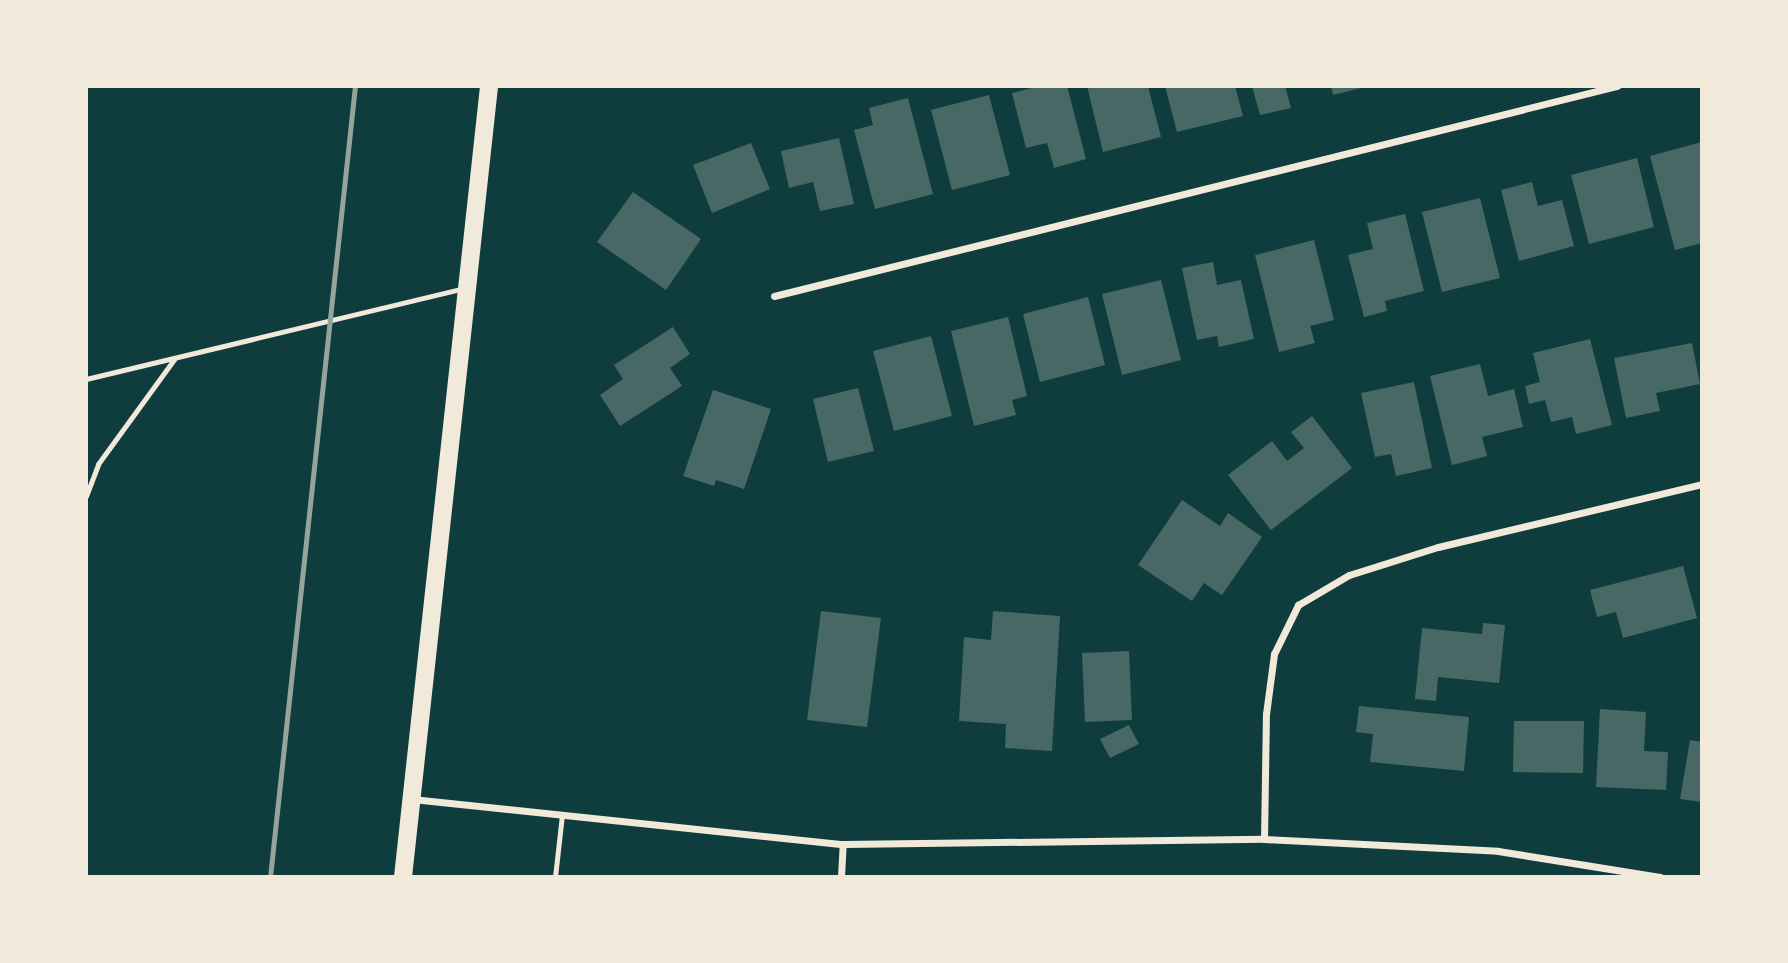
<!DOCTYPE html>
<style>
body{margin:0}
#map{position:relative;width:1788px;height:963px;overflow:hidden;background:#0f3d3e;font-family:"Public Sans",sans-serif}
div>[style]{position:absolute}
.building>*{inset:0;background:#486865}
.service>*{height:5px;margin:-2.5px;padding:0 2.5px;transform-origin:2.5px;border-radius:2.5px;background:#f1e9da}
.minor>*{height:7px;margin:-3.5px;padding:0 3.5px;transform-origin:3.5px;border-radius:3.5px;background:#f1e9da}
.primary>*{height:18px;margin:-9px;padding:0 9px;transform-origin:9px;border-radius:9px;background:#f1e9da}
.rail>*{height:5px;margin:-2.5px;padding:0 2.5px;transform-origin:2.5px;border-radius:2.5px;background:#97a49c}
span{translate:-50% -50%;white-space:nowrap;text-align:center;line-height:1.15;-webkit-text-stroke:5px #f1e9da;paint-order:stroke}
.frame{position:absolute;inset:0;border:88px solid #f1e9da;pointer-events:none}
</style>
<div id="map">
<div class="building">
<div style="clip-path:polygon(1040px 86px,1067px 86px,1086px 159px,1054px 168px,1047px 143px,1026px 148px,1012px 93px)"></div>
<div style="clip-path:polygon(1087px 86px,1148px 86px,1161px 137px,1103px 152px)"></div>
<div style="clip-path:polygon(1165px 86px,1235px 86px,1243px 116px,1177px 132px)"></div>
<div style="clip-path:polygon(1252px 86px,1285px 86px,1291px 108px,1260px 115px)"></div>
<div style="clip-path:polygon(1331px 86px,1365px 86px,1365px 87px,1333px 95px)"></div>
<div style="clip-path:polygon(989px 95px,1010px 175px,952px 190px,931px 110px)"></div>
<div style="clip-path:polygon(908px 98px,933px 194px,875px 209px,854px 130px,873px 125px,869px 108px)"></div>
<div style="clip-path:polygon(839px 138px,854px 204px,820px 211px,813px 182px,789px 188px,781px 151px)"></div>
<div style="clip-path:polygon(1702px 142px,1702px 243px,1675px 250px,1650px 156px)"></div>
<div style="clip-path:polygon(751px 143px,770px 189px,712px 213px,693px 165px)"></div>
<div style="clip-path:polygon(1637px 158px,1654px 227px,1589px 244px,1571px 175px)"></div>
<div style="clip-path:polygon(1532px 182px,1538px 206px,1562px 200px,1574px 246px,1519px 261px,1501px 190px)"></div>
<div style="clip-path:polygon(633px 192px,701px 239px,666px 290px,597px 242px)"></div>
<div style="clip-path:polygon(1480px 198px,1500px 278px,1442px 292px,1422px 212px)"></div>
<div style="clip-path:polygon(1405px 214px,1424px 291px,1385px 301px,1387px 311px,1364px 317px,1348px 255px,1373px 249px,1367px 223px)"></div>
<div style="clip-path:polygon(1314px 240px,1334px 320px,1310px 326px,1315px 343px,1279px 352px,1255px 255px)"></div>
<div style="clip-path:polygon(1213px 262px,1217px 285px,1241px 280px,1254px 339px,1219px 347px,1217px 336px,1197px 340px,1182px 268px)"></div>
<div style="clip-path:polygon(1161px 280px,1181px 360px,1122px 375px,1102px 294px)"></div>
<div style="clip-path:polygon(1088px 297px,1105px 365px,1040px 382px,1023px 314px)"></div>
<div style="clip-path:polygon(1008px 317px,1027px 396px,1012px 400px,1016px 415px,974px 426px,951px 331px)"></div>
<div style="clip-path:polygon(673px 327px,690px 354px,670px 368px,682px 386px,620px 426px,600px 395px,623px 379px,614px 365px)"></div>
<div style="clip-path:polygon(931px 336px,952px 416px,894px 431px,873px 351px)"></div>
<div style="clip-path:polygon(1590px 339px,1612px 425px,1576px 434px,1572px 417px,1551px 422px,1545px 400px,1529px 404px,1525px 386px,1540px 382px,1533px 353px)"></div>
<div style="clip-path:polygon(1692px 343px,1700px 384px,1656px 393px,1660px 411px,1626px 418px,1614px 358px)"></div>
<div style="clip-path:polygon(1480px 364px,1488px 396px,1514px 389px,1523px 427px,1482px 437px,1487px 456px,1452px 465px,1430px 376px)"></div>
<div style="clip-path:polygon(1414px 382px,1432px 468px,1396px 476px,1391px 454px,1375px 457px,1361px 393px)"></div>
<div style="clip-path:polygon(858px 388px,874px 451px,828px 462px,813px 399px)"></div>
<div style="clip-path:polygon(713px 390px,771px 409px,744px 489px,716px 480px,714px 486px,683px 476px)"></div>
<div style="clip-path:polygon(1312px 416px,1352px 468px,1271px 530px,1228px 475px,1272px 441px,1287px 461px,1304px 448px,1291px 432px)"></div>
<div style="clip-path:polygon(1182px 500px,1220px 526px,1228px 513px,1262px 537px,1222px 595px,1204px 583px,1192px 601px,1138px 565px)"></div>
<div style="clip-path:polygon(1683px 566px,1697px 618px,1623px 638px,1616px 612px,1597px 617px,1590px 590px)"></div>
<div style="clip-path:polygon(821px 611px,881px 618px,867px 727px,807px 720px)"></div>
<div style="clip-path:polygon(993px 611px,1060px 616px,1052px 751px,1005px 748px,1006px 724px,959px 721px,964px 637px,991px 640px)"></div>
<div style="clip-path:polygon(1483px 623px,1505px 625px,1499px 683px,1438px 677px,1436px 701px,1415px 699px,1422px 628px,1482px 634px)"></div>
<div style="clip-path:polygon(1129px 651px,1132px 720px,1085px 722px,1082px 653px)"></div>
<div style="clip-path:polygon(1359px 706px,1469px 717px,1464px 771px,1370px 762px,1373px 734px,1356px 732px)"></div>
<div style="clip-path:polygon(1600px 709px,1646px 712px,1644px 751px,1668px 752px,1666px 790px,1596px 787px)"></div>
<div style="clip-path:polygon(1514px 721px,1584px 721px,1583px 773px,1513px 772px)"></div>
<div style="clip-path:polygon(1129px 725px,1139px 744px,1110px 758px,1100px 739px)"></div>
<div style="clip-path:polygon(1690px 740px,1702px 742px,1702px 802px,1680px 799px)"></div>
</div>
<div class="service">
<div style="left:86px;top:379px;width:389px;rotate:-13.5deg"></div>
<div style="left:86px;top:496px;width:34px;rotate:-69deg"></div>
<div style="left:98px;top:464px;width:131px;rotate:-54deg"></div>
<div style="left:555px;top:877px;width:62px;rotate:-83.6deg"></div>
</div>
<div class="minor">
<div style="left:774px;top:296px;width:869px;rotate:-13.99deg"></div>
<div style="left:412px;top:799px;width:433px;rotate:6deg"></div>
<div style="left:843px;top:844px;width:421px;rotate:-0.7deg"></div>
<div style="left:1264px;top:839px;width:234px;rotate:2.9deg"></div>
<div style="left:1498px;top:851px;width:164px;rotate:9.1deg"></div>
<div style="left:1264px;top:839px;width:125px;rotate:-89.1deg"></div>
<div style="left:1266px;top:714px;width:61px;rotate:-82.4deg"></div>
<div style="left:1274px;top:654px;width:55px;rotate:-63.9deg"></div>
<div style="left:1298px;top:605px;width:59px;rotate:-30.5deg"></div>
<div style="left:1349px;top:575px;width:93px;rotate:-17.5deg"></div>
<div style="left:1438px;top:547px;width:271px;rotate:-13.4deg"></div>
<div style="left:841px;top:877px;width:33px;rotate:-87deg"></div>
</div>
<div class="primary">
<div style="left:403px;top:877px;width:796px;rotate:-83.79deg"></div>
</div>
<div class="rail">
<div style="left:270px;top:877px;width:796px;rotate:-83.87deg"></div>
</div>
<div class="frame"></div>
</div>
